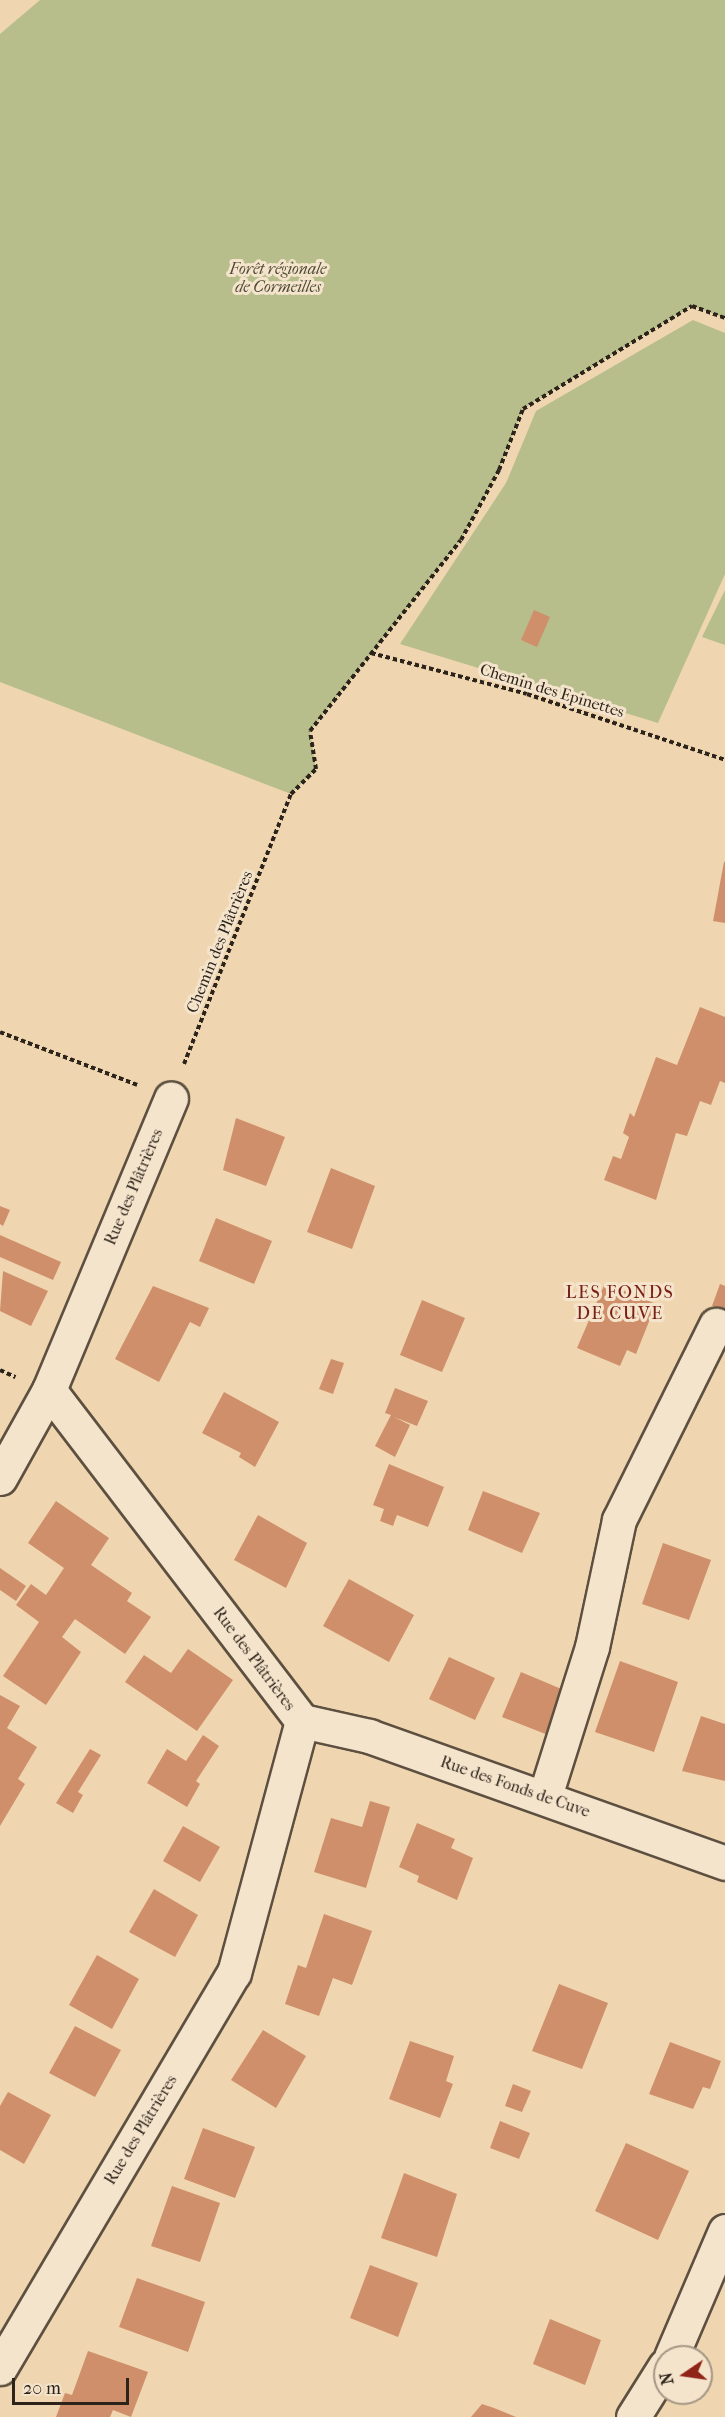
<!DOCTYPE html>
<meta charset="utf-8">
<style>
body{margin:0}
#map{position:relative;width:725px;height:2417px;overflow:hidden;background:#efd6b0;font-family:"IM FELL French Canon",serif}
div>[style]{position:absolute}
.green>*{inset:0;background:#b7be8c}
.building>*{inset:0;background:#cf8f6a}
.path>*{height:4px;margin-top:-2px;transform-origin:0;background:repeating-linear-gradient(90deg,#2c231a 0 4.5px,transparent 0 7.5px)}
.roads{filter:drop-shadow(2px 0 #5d5040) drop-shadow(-2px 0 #5d5040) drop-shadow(0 2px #5d5040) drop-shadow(0 -2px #5d5040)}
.minor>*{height:33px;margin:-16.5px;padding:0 16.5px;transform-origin:16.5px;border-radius:16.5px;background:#f5e4cc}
span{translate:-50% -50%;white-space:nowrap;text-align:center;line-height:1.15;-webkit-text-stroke:6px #f5e4cc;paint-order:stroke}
.park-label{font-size:16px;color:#4f4a36;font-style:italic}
.street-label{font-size:16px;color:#2c231a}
.neighbourhood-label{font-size:18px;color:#7a1f14;letter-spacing:1.5px}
.north{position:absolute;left:653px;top:2345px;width:60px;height:60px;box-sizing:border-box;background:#f5e4cc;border:2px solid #a59785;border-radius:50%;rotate:257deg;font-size:16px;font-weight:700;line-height:24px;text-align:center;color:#2c231a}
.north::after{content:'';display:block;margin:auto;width:21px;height:27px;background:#8f2418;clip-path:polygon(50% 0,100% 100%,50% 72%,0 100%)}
.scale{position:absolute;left:12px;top:2378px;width:117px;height:27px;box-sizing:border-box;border:3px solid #2c231a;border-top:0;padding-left:8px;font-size:18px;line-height:21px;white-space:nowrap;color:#2c231a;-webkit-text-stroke:4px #f5e4cc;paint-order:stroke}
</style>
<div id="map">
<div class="green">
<div style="clip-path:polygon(40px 0,725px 0,725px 318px,692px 306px,523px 409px,499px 470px,461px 540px,310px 731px,316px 769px,291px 794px,0 682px,0 34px)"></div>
<div style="clip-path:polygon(693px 320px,725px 333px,725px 574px,658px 723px,400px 644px,506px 483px,536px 411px)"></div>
<div style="clip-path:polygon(725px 590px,725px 645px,702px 637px)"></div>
</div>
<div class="building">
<div style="clip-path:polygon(534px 610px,550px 617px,537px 647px,521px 640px)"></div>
<div style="clip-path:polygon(724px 862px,725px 862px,725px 923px,713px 921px)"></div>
<div style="clip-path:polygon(700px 1007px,725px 1017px,725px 1083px,720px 1081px,711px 1105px,700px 1101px,687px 1136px,676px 1133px,656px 1200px,604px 1180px,613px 1156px,621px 1159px,629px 1137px,623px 1133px,630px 1113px,634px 1117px,656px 1057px,677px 1065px)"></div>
<div style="clip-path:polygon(236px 1118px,285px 1137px,266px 1186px,223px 1170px)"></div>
<div style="clip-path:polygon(331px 1168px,375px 1186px,352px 1249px,307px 1232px)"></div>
<div style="clip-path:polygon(0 1206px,10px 1210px,3px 1226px,0 1224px)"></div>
<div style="clip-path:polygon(216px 1218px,272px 1241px,254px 1284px,199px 1261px)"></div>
<div style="clip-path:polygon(0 1235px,61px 1262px,53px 1280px,0 1257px)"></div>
<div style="clip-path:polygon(3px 1271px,48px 1291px,31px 1326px,0 1311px)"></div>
<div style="clip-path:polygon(605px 1283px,656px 1304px,636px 1354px,627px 1350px,620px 1366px,577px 1348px)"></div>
<div style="clip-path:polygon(720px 1284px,725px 1286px,725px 1311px,712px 1306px)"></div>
<div style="clip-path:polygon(153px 1286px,209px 1308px,200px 1327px,190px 1322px,159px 1382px,115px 1359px)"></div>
<div style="clip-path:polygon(422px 1300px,465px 1318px,442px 1372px,400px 1355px)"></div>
<div style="clip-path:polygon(331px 1359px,344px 1363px,333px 1394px,319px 1389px)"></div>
<div style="clip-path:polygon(395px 1388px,428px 1401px,417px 1426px,394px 1417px,410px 1425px,395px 1457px,375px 1446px,391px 1415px,385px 1413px)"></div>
<div style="clip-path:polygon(224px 1392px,279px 1422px,255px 1467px,239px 1457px,241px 1453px,202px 1433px)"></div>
<div style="clip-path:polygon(389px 1464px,444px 1487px,428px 1527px,397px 1515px,393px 1526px,380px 1521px,384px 1509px,373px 1505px)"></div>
<div style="clip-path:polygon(483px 1491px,540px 1513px,522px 1553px,468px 1530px)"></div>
<div style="clip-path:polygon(56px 1501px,109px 1538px,91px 1565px,132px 1593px,127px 1601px,151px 1617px,125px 1654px,75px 1619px,62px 1637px,81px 1652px,46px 1705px,3px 1676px,39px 1622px,16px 1605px,31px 1584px,46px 1595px,64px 1568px,28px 1543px)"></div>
<div style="clip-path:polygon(258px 1515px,307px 1543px,286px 1588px,234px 1560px)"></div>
<div style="clip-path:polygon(663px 1543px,711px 1560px,689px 1620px,642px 1604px)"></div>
<div style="clip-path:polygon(0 1568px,26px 1586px,16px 1601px,0 1590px)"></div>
<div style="clip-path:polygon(349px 1579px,414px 1615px,389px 1662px,323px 1626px)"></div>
<div style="clip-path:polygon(188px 1649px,233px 1680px,197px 1731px,125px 1682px,144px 1655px,171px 1673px)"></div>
<div style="clip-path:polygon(449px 1657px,495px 1678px,475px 1720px,429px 1699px)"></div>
<div style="clip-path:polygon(620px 1661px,678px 1682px,654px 1752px,595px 1732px)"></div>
<div style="clip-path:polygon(521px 1672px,571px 1693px,553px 1737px,502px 1717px)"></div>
<div style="clip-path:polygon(0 1695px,20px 1706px,7px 1728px,37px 1747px,18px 1779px,25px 1784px,0 1826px)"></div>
<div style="clip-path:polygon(701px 1716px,725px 1724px,725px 1781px,682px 1771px)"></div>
<div style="clip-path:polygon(203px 1735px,219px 1746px,196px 1781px,200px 1784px,187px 1807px,147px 1783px,167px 1749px,186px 1761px)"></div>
<div style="clip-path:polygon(90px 1749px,101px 1755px,78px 1792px,83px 1795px,73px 1813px,56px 1803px)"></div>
<div style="clip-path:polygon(370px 1801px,390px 1807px,366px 1888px,314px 1872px,331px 1818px,362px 1827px)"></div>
<div style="clip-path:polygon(417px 1823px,455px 1839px,451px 1848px,473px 1858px,457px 1900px,417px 1882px,419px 1876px,399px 1867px)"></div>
<div style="clip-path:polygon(183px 1826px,220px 1847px,200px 1882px,163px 1861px)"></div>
<div style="clip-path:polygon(154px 1889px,198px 1915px,175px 1957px,129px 1932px)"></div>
<div style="clip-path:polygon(324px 1914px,372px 1931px,352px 1985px,333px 1978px,319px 2016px,285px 2004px,298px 1965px,306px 1968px)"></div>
<div style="clip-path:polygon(97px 1955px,139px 1979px,112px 2029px,69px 2005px)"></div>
<div style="clip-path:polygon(559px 1984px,608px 2003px,582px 2069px,532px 2051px)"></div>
<div style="clip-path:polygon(75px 2026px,121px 2050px,95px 2097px,49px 2073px)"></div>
<div style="clip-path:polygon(263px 2030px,306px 2056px,276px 2108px,231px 2080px)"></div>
<div style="clip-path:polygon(410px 2041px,454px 2056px,446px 2081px,453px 2084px,440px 2118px,389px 2099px)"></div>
<div style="clip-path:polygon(670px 2042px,721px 2061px,710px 2089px,703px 2087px,693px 2109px,649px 2094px)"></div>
<div style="clip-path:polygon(513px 2084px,531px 2091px,522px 2112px,505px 2106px)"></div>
<div style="clip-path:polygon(8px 2092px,51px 2115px,24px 2164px,0 2150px,0 2106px)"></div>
<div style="clip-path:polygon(500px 2121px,530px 2133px,519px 2159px,490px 2148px)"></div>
<div style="clip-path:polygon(203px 2128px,255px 2147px,235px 2198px,184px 2179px)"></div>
<div style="clip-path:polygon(626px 2143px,689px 2171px,658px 2240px,595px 2211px)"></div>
<div style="clip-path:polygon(404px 2173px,457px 2194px,437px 2257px,381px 2238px)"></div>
<div style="clip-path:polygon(172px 2186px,220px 2203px,200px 2262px,151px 2246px)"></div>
<div style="clip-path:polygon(370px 2265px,418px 2283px,398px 2337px,350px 2318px)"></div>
<div style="clip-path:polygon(137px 2278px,205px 2302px,188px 2352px,119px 2327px)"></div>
<div style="clip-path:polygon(550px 2319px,601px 2340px,585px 2385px,533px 2364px)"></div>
<div style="clip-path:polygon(88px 2351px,148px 2372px,131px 2417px,113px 2410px,110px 2417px,56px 2417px,65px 2393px,72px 2395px)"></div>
<div style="clip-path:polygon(482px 2404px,494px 2408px,516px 2417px,471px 2417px)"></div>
</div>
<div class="path">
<div style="left:371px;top:653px;width:161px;rotate:14.7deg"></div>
<div style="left:527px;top:694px;width:209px;rotate:18.4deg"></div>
<div style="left:0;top:1032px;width:147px;rotate:21.1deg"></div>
<div style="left:184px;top:1064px;width:290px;rotate:-68.4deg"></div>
<div style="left:291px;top:794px;width:35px;rotate:-45deg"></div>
<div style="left:316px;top:769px;width:38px;rotate:-99deg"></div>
<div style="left:310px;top:731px;width:243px;rotate:-51.7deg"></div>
<div style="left:461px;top:540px;width:80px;rotate:-61.5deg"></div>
<div style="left:499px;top:470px;width:66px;rotate:-68.5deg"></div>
<div style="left:523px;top:409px;width:198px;rotate:-31.4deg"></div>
<div style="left:692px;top:306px;width:35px;rotate:20deg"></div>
<div style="left:0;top:1370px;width:17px;rotate:25deg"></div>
</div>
<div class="roads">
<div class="minor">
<div style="left:49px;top:1390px;width:417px;rotate:52.6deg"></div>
<div style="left:0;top:1478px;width:101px;rotate:-60.9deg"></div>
<div style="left:49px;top:1390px;width:316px;rotate:-67.3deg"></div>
<div style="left:302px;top:1721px;width:69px;rotate:12.6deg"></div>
<div style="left:369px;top:1736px;width:378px;rotate:19.6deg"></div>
<div style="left:545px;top:1796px;width:156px;rotate:-72.5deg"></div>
<div style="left:592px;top:1647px;width:130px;rotate:-78deg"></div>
<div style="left:619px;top:1520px;width:218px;rotate:-63.6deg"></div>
<div style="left:671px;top:2357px;width:137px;rotate:-66.8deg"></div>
<div style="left:0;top:2368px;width:459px;rotate:-59.4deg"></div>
<div style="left:234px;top:1973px;width:261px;rotate:-74.9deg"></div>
<div style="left:633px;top:2417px;width:60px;rotate:-57.9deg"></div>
</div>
</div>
<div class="park-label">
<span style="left:278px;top:278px">Forêt régionale<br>de Cormeilles</span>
</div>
<div class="street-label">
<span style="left:552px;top:691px;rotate:17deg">Chemin des Epinettes</span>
<span style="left:220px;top:942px;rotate:-68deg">Chemin des Plâtrières</span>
<span style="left:134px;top:1187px;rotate:-67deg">Rue des Plâtrières</span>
<span style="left:254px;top:1659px;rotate:53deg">Rue des Plâtrières</span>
<span style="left:515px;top:1787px;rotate:19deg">Rue des Fonds de Cuve</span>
<span style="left:141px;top:2130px;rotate:-59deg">Rue des Plâtrières</span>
</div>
<div class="neighbourhood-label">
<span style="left:620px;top:1304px">LES FONDS<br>DE CUVE</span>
</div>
<div class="north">N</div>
<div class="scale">20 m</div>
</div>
